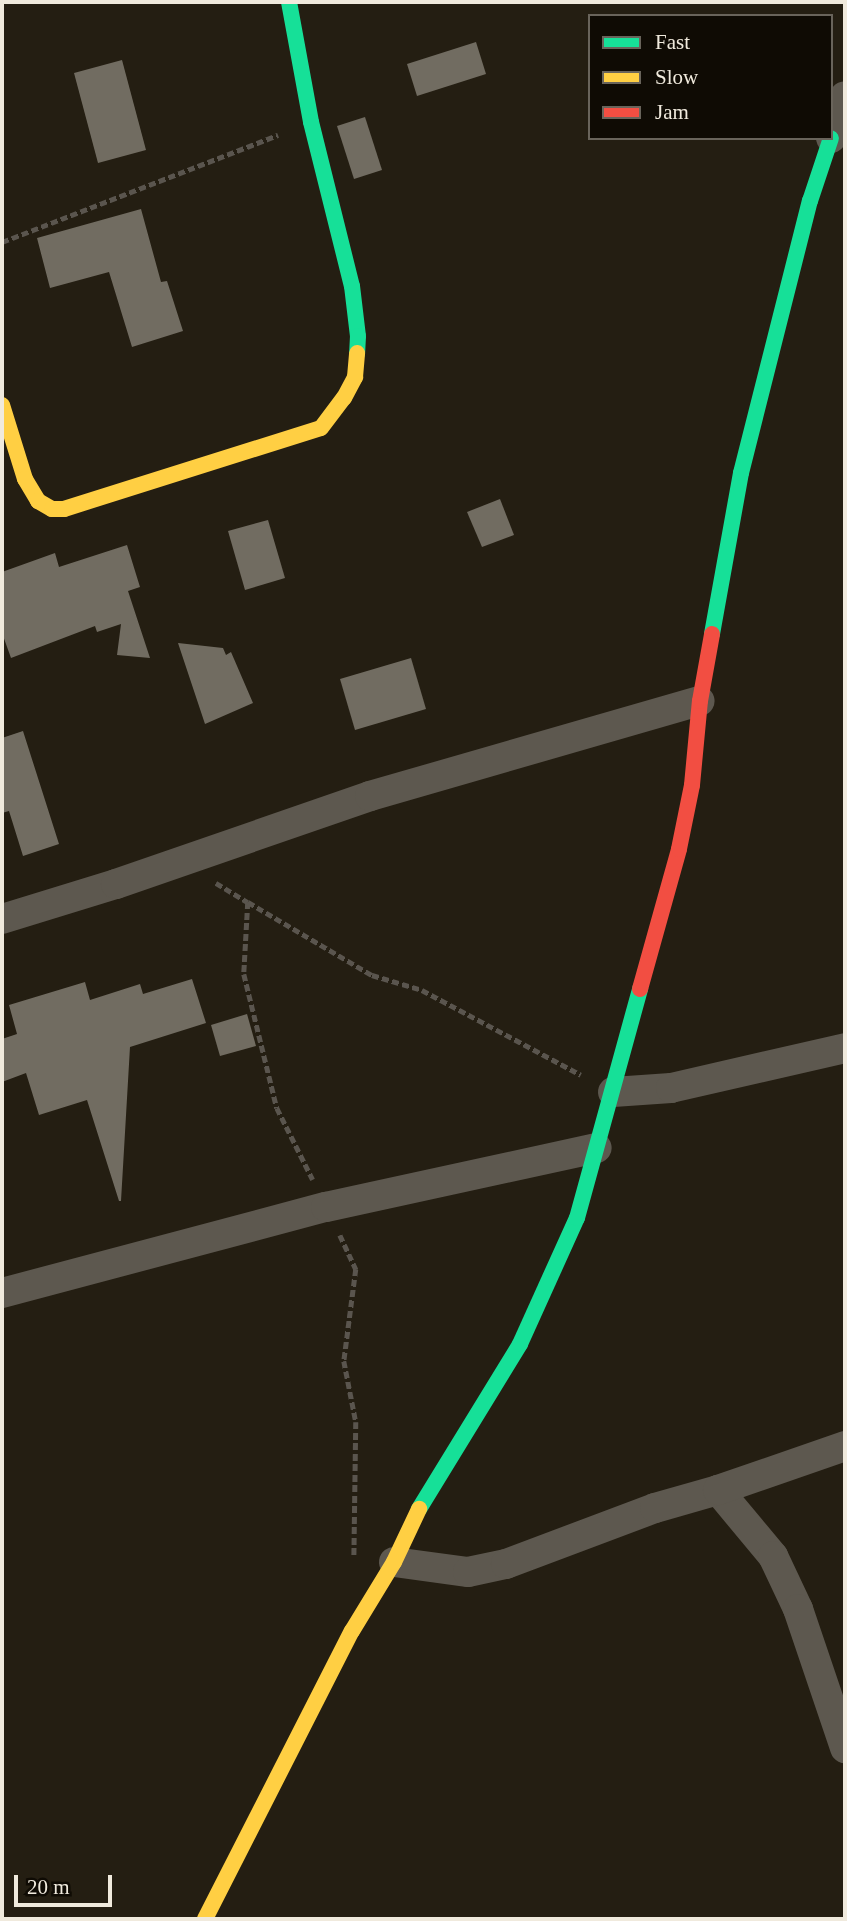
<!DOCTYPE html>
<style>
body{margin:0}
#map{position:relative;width:847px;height:1921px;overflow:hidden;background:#241e12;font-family:Georgia,serif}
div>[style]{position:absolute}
.building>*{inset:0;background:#716c61}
.path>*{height:4.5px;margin-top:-2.25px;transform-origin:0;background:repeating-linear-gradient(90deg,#5a554e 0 7px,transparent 0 10.5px)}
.street>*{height:30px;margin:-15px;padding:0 15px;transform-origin:15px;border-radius:15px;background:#5d584f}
.fast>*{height:16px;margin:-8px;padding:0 8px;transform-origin:8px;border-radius:8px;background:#16e098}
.slow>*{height:16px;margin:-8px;padding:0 8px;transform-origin:8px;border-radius:8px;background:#ffcf43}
.jam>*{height:16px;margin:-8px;padding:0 8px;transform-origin:8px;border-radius:8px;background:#f24e42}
span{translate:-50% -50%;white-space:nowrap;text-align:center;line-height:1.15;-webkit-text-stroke:7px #0f0b04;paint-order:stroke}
.frame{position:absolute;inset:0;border:4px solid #f0eadd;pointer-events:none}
.legend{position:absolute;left:588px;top:14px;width:245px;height:126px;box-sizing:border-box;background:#0f0b04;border:2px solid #69645b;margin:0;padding:9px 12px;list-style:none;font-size:21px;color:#f0eadd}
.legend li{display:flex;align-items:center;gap:14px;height:35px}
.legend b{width:35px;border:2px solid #69645b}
.scale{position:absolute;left:14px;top:1875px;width:98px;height:32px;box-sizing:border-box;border:4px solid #f0eadd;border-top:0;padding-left:9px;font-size:21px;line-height:24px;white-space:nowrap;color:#f0eadd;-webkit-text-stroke:5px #0f0b04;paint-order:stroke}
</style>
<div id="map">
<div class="building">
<div style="clip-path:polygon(476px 42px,486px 74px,417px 96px,407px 64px)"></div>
<div style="clip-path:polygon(122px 60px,146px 150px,98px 163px,74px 73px)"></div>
<div style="clip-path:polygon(365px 117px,382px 170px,354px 179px,337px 126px)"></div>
<div style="clip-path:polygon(141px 209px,161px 282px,167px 281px,183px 331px,132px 347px,109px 272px,50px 288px,37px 238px)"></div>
<div style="clip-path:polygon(500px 499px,514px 535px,482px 547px,467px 512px)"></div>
<div style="clip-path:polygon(268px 520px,285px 578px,245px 590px,228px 531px)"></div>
<div style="clip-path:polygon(127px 545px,140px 587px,128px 591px,150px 658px,117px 655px,121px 624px,97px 632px,95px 626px,11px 658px,2px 633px,2px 572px,55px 553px,59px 567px)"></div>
<div style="clip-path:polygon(178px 643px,223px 648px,226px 655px,231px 652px,253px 703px,205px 724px)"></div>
<div style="clip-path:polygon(411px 658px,426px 709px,355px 730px,340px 679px)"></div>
<div style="clip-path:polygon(23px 731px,59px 844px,23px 856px,9px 811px,2px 813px,2px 738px)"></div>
<div style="clip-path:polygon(192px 979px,206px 1023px,130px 1047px,121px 1201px,119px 1201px,87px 1100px,39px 1115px,26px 1073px,2px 1082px,2px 1039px,17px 1034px,9px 1005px,85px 982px,90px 1000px,140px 984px,143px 994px)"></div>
<div style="clip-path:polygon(247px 1014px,256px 1046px,220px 1056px,211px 1025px)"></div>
</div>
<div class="path">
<div style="left:2px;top:242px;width:296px;rotate:-21.2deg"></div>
<div style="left:216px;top:883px;width:37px;rotate:31deg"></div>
<div style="left:248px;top:902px;width:72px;rotate:93.2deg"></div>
<div style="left:244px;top:974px;width:138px;rotate:76.2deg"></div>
<div style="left:277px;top:1108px;width:80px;rotate:63.4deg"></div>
<div style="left:248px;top:902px;width:144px;rotate:30.5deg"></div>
<div style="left:372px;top:975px;width:52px;rotate:16.7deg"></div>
<div style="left:422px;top:990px;width:180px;rotate:28.1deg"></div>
<div style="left:340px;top:1235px;width:38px;rotate:65deg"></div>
<div style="left:356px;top:1269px;width:93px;rotate:97.4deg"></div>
<div style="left:344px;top:1361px;width:62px;rotate:78.9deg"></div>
<div style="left:356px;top:1422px;width:135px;rotate:90.8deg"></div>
</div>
<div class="street">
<div style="left:831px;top:138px;width:44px;rotate:-71.6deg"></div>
<div style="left:2px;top:919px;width:119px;rotate:-17.1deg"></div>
<div style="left:116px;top:884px;width:269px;rotate:-19.1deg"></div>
<div style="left:370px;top:796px;width:343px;rotate:-16.1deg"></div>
<div style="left:613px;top:1092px;width:58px;rotate:-3.9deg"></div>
<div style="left:671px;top:1088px;width:179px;rotate:-12.9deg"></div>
<div style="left:2px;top:1293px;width:335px;rotate:-14.9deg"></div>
<div style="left:326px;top:1207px;width:277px;rotate:-12.3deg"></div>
<div style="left:718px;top:1490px;width:86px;rotate:50.2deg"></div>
<div style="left:773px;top:1556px;width:59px;rotate:64.7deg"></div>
<div style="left:798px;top:1609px;width:147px;rotate:71.3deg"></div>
<div style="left:394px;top:1562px;width:75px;rotate:7.7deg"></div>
<div style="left:468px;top:1572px;width:39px;rotate:-12deg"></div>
<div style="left:506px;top:1564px;width:159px;rotate:-20.6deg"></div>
<div style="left:655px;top:1508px;width:66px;rotate:-15.9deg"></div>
<div style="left:718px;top:1490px;width:134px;rotate:-19.1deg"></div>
</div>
<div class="fast">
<div style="left:289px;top:2px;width:122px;rotate:79.6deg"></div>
<div style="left:311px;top:122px;width:169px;rotate:76deg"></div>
<div style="left:352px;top:286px;width:50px;rotate:83.2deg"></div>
<div style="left:358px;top:336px;width:17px;rotate:93deg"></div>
<div style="left:712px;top:634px;width:164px;rotate:-79.8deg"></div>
<div style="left:741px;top:473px;width:281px;rotate:-75.8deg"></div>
<div style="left:810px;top:201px;width:66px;rotate:-71.6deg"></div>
<div style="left:419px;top:1509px;width:193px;rotate:-58.5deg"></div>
<div style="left:520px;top:1344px;width:138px;rotate:-65.7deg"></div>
<div style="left:577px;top:1218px;width:238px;rotate:-74.6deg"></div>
</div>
<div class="slow">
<div style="left:2px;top:405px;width:77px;rotate:72.7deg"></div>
<div style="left:25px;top:479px;width:26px;rotate:59deg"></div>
<div style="left:38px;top:501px;width:16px;rotate:30deg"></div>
<div style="left:52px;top:509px;width:12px"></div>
<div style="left:64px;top:509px;width:269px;rotate:-17.5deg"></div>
<div style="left:321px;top:428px;width:38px;rotate:-53deg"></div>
<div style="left:344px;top:398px;width:24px;rotate:-62deg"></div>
<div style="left:355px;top:377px;width:24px;rotate:-85deg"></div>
<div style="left:205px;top:1919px;width:323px;rotate:-63deg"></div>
<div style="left:352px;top:1631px;width:81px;rotate:-58.7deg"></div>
<div style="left:394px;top:1562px;width:59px;rotate:-64.7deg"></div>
</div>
<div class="jam">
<div style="left:640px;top:989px;width:145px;rotate:-74.4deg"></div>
<div style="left:679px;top:849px;width:65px;rotate:-78.5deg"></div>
<div style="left:692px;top:785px;width:84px;rotate:-84.6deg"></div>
<div style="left:700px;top:701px;width:68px;rotate:-79.8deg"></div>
</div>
<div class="frame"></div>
<ul class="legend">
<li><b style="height:9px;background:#16e098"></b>Fast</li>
<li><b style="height:9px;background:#ffcf43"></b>Slow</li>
<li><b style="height:9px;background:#f24e42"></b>Jam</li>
</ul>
<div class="scale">20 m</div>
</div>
